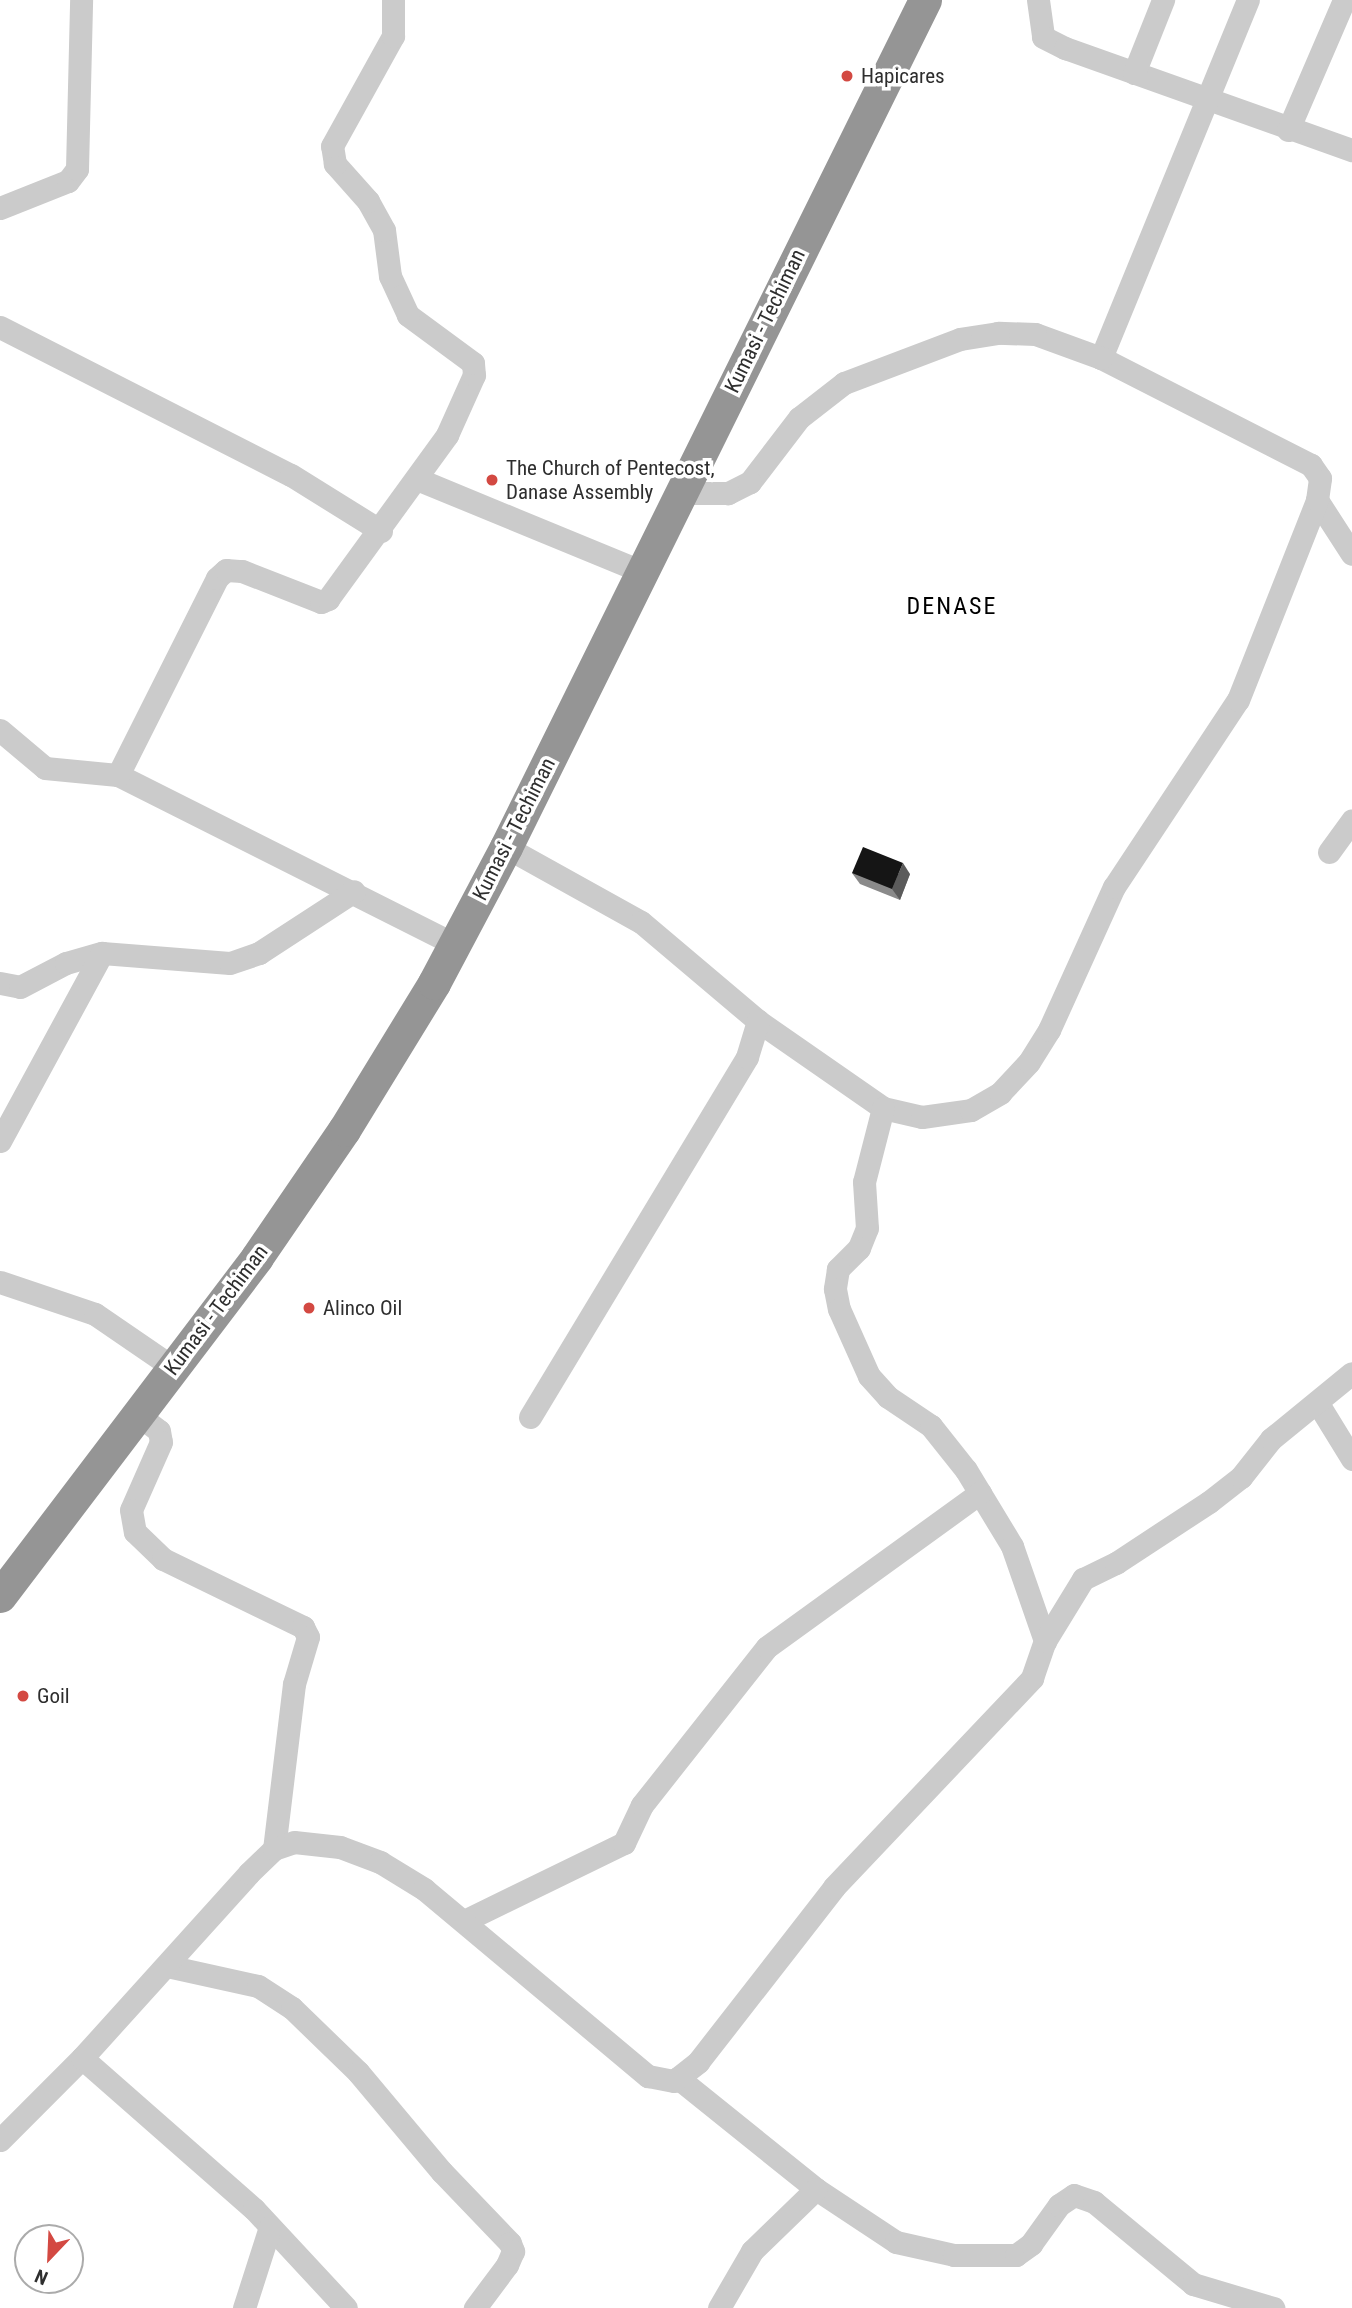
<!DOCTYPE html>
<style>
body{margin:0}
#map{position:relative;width:1352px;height:2308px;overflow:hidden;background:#fff;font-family:"Roboto Condensed",sans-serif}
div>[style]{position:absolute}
.minor>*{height:23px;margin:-11.5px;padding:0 11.5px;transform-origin:11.5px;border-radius:11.5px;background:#cbcbcb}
.highway>*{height:33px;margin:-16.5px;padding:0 16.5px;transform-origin:16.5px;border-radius:16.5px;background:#959595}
.wall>*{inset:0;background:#8a8a8a}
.shaded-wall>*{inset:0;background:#5b5b5b}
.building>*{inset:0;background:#151515}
.dots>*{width:19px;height:19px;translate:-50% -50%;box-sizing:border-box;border:4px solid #fff;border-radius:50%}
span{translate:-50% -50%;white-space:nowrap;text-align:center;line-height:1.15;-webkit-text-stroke:7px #fff;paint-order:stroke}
.poi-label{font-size:21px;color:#2e2e2e}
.left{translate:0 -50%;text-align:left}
.street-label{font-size:21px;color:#2e2e2e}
.quarter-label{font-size:24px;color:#000;letter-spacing:2px}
.north{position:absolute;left:14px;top:2224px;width:70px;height:70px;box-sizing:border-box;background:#fff;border:2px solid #ababab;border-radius:50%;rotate:203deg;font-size:19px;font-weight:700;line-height:28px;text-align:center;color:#2e2e2e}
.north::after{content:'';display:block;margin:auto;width:24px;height:32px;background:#d34942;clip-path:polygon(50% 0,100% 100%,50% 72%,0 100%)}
</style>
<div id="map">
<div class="minor">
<div style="left:1038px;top:0;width:37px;rotate:82deg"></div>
<div style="left:1043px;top:37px;width:25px;rotate:27deg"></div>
<div style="left:1065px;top:48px;width:305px;rotate:19.6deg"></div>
<div style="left:1134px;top:73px;width:79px;rotate:-68.3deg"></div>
<div style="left:1288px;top:130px;width:142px;rotate:-66.7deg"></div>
<div style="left:0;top:208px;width:73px;rotate:-21.7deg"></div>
<div style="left:68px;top:181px;width:15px;rotate:-53deg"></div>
<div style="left:77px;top:169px;width:169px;rotate:-88.6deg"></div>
<div style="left:0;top:327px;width:326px;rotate:27deg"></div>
<div style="left:291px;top:475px;width:106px;rotate:31.9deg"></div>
<div style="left:1101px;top:358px;width:387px;rotate:-67.7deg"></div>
<div style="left:417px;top:479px;width:244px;rotate:22.4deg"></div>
<div style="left:1317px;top:500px;width:64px;rotate:57.1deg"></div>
<div style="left:0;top:730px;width:59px;rotate:40.2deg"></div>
<div style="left:45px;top:768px;width:73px;rotate:5.5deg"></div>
<div style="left:118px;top:775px;width:376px;rotate:26.7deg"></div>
<div style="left:118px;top:775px;width:220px;rotate:-63.3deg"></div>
<div style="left:217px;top:578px;width:12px;rotate:-42deg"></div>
<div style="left:226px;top:570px;width:16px;rotate:4deg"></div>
<div style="left:242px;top:571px;width:85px;rotate:21.4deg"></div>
<div style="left:321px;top:602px;width:8px;rotate:-23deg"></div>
<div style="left:328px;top:599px;width:203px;rotate:-54deg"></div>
<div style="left:447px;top:435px;width:66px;rotate:-65.8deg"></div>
<div style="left:474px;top:375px;width:12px;rotate:-95deg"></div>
<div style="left:473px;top:363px;width:81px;rotate:-143.6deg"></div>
<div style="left:408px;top:315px;width:43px;rotate:-114.8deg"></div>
<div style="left:390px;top:276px;width:46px;rotate:-97.4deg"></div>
<div style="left:384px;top:230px;width:33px;rotate:-119deg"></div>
<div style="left:368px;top:201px;width:50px;rotate:-131.7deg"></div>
<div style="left:335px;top:164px;width:18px;rotate:-99deg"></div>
<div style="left:332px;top:146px;width:126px;rotate:-61deg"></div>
<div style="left:393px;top:36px;width:36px;rotate:-90deg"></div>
<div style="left:506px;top:847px;width:154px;rotate:29.1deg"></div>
<div style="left:641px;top:922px;width:153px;rotate:40.2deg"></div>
<div style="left:758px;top:1021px;width:152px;rotate:34.8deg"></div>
<div style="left:883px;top:1108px;width:40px;rotate:13deg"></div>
<div style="left:922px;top:1117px;width:49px;rotate:-8.1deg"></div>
<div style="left:971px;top:1110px;width:34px;rotate:-30deg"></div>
<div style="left:1000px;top:1093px;width:42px;rotate:-46.9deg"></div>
<div style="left:1029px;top:1062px;width:38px;rotate:-58deg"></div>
<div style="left:1049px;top:1030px;width:157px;rotate:-65.6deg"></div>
<div style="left:1114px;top:887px;width:224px;rotate:-56.5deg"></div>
<div style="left:1238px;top:700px;width:215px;rotate:-68.4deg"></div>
<div style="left:1317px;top:500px;width:22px;rotate:-82deg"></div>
<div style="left:1320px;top:478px;width:16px;rotate:-125deg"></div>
<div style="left:1311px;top:465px;width:236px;rotate:-153deg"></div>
<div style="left:1101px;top:358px;width:70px;rotate:-160deg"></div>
<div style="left:1035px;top:334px;width:37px;rotate:-178deg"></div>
<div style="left:998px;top:333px;width:38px;rotate:171deg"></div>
<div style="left:960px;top:339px;width:124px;rotate:159.2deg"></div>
<div style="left:844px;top:383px;width:57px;rotate:142.1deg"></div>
<div style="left:799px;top:418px;width:81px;rotate:127.4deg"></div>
<div style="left:750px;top:482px;width:25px;rotate:153deg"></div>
<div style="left:728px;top:493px;width:46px;rotate:180deg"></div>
<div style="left:1329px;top:852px;width:39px;rotate:-54deg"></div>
<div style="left:0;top:983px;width:20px;rotate:11deg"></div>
<div style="left:20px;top:987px;width:52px;rotate:-27.6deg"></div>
<div style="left:66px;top:963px;width:37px;rotate:-16deg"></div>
<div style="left:102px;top:953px;width:128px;rotate:4.5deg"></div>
<div style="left:230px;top:963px;width:31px;rotate:-19deg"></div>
<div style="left:259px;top:953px;width:113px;rotate:-33.1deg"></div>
<div style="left:883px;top:1108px;width:76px;rotate:104.4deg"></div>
<div style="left:864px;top:1182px;width:46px;rotate:86.3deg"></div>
<div style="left:867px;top:1228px;width:22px;rotate:112deg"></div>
<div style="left:859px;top:1248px;width:30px;rotate:135deg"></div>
<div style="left:838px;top:1269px;width:20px;rotate:99deg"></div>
<div style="left:835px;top:1289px;width:20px;rotate:79deg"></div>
<div style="left:839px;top:1309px;width:73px;rotate:65.9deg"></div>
<div style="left:869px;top:1376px;width:28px;rotate:48deg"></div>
<div style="left:888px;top:1397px;width:52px;rotate:34deg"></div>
<div style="left:931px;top:1426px;width:56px;rotate:51.5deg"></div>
<div style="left:966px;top:1470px;width:89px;rotate:58.8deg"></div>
<div style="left:1012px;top:1546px;width:101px;rotate:70.8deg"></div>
<div style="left:0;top:1141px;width:214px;rotate:-61.5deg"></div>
<div style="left:0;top:1282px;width:100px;rotate:18.6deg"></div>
<div style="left:95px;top:1314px;width:96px;rotate:34.4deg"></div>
<div style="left:1317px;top:1402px;width:67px;rotate:58.4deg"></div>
<div style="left:138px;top:1415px;width:26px;rotate:37deg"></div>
<div style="left:159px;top:1431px;width:11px;rotate:80deg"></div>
<div style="left:161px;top:1442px;width:74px;rotate:113.8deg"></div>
<div style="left:131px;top:1510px;width:22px;rotate:80deg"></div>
<div style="left:135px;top:1532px;width:39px;rotate:44deg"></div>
<div style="left:163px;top:1559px;width:156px;rotate:25.9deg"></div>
<div style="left:303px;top:1627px;width:11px;rotate:63deg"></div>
<div style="left:308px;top:1637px;width:49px;rotate:106.6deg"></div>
<div style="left:294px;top:1684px;width:166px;rotate:96.9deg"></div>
<div style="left:530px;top:1417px;width:420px;rotate:-58.9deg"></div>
<div style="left:747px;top:1057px;width:38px;rotate:-73deg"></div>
<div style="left:464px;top:1921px;width:178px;rotate:-26deg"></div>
<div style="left:624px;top:1843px;width:42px;rotate:-64.7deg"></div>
<div style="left:642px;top:1805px;width:201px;rotate:-51.7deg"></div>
<div style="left:767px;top:1647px;width:263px;rotate:-35.9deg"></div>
<div style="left:167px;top:1966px;width:93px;rotate:12.4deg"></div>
<div style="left:258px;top:1986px;width:40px;rotate:32.9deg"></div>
<div style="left:292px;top:2008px;width:92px;rotate:44.1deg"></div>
<div style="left:358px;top:2072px;width:131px;rotate:50deg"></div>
<div style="left:442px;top:2172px;width:98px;rotate:46.2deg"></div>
<div style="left:510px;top:2243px;width:9px;rotate:69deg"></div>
<div style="left:513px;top:2251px;width:15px;rotate:113deg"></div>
<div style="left:507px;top:2265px;width:54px;rotate:126.7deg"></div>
<div style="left:82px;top:2058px;width:229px;rotate:41.3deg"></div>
<div style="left:254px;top:2209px;width:135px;rotate:47.1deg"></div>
<div style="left:678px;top:2078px;width:177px;rotate:38.8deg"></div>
<div style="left:816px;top:2189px;width:96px;rotate:33.5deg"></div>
<div style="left:896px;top:2242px;width:59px;rotate:12.6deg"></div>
<div style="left:954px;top:2255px;width:62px"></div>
<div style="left:1016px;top:2255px;width:19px;rotate:-36deg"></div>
<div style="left:1031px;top:2244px;width:48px;rotate:-54.3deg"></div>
<div style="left:1059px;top:2205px;width:18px;rotate:-34deg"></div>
<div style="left:1074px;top:2195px;width:21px;rotate:19deg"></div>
<div style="left:1094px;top:2202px;width:129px;rotate:39.6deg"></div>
<div style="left:1193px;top:2284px;width:84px;rotate:16.7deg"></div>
<div style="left:0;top:2140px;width:116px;rotate:-45deg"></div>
<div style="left:82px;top:2058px;width:249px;rotate:-47.9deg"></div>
<div style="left:249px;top:1873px;width:35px;rotate:-44deg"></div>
<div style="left:274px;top:1849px;width:21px;rotate:-19deg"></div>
<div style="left:294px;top:1842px;width:46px;rotate:6.2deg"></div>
<div style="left:340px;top:1847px;width:43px;rotate:20.6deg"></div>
<div style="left:380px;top:1862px;width:52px;rotate:31.5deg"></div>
<div style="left:424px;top:1889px;width:292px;rotate:39.9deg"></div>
<div style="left:648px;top:2076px;width:26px;rotate:11deg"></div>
<div style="left:674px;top:2081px;width:31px;rotate:-38deg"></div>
<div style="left:698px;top:2062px;width:222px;rotate:-52.1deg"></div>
<div style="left:834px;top:1887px;width:288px;rotate:-46.5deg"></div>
<div style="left:1032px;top:1678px;width:39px;rotate:-71deg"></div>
<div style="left:1045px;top:1641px;width:73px;rotate:-58.5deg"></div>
<div style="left:1083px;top:1579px;width:37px;rotate:-26deg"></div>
<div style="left:1116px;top:1563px;width:111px;rotate:-33.3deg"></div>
<div style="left:1209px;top:1502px;width:41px;rotate:-38deg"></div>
<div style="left:1241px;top:1477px;width:48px;rotate:-51.7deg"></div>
<div style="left:1271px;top:1439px;width:104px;rotate:-39.2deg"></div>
<div style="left:244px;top:2308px;width:85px;rotate:-72.2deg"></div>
<div style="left:719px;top:2308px;width:66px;rotate:-59.9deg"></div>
<div style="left:752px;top:2251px;width:89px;rotate:-44.1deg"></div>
</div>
<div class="highway">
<div style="left:0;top:1596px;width:425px;rotate:-52.8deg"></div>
<div style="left:257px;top:1257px;width:154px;rotate:-55.6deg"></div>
<div style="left:344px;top:1130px;width:172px;rotate:-58.5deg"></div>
<div style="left:434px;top:983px;width:154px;rotate:-62.1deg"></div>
<div style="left:506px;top:847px;width:945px;rotate:-63.68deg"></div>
</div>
<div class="wall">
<div style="clip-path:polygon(852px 873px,910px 874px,900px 900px,860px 884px)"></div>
</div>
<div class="shaded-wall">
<div style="clip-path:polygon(903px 863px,910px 874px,900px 900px,892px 889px)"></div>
</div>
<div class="building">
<div style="clip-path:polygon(863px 847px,903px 863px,892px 889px,852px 873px)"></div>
</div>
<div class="dots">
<div style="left:847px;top:76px;background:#d34942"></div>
<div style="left:492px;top:480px;background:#d34942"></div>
<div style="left:309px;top:1308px;background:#d34942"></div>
<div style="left:23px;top:1696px;background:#d34942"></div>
</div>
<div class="poi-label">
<span class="left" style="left:861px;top:76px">Hapicares</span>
<span class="left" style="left:506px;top:480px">The Church of Pentecost,<br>Danase Assembly</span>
<span class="left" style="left:323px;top:1308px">Alinco Oil</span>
<span class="left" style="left:37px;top:1696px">Goil</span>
</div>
<div class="street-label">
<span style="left:765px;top:321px;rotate:-64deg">Kumasi - Techiman</span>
<span style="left:514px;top:829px;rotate:-63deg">Kumasi - Techiman</span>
<span style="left:216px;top:1310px;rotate:-53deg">Kumasi - Techiman</span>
</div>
<div class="quarter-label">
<span style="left:952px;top:607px">DENASE</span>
</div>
<div class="north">N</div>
</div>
